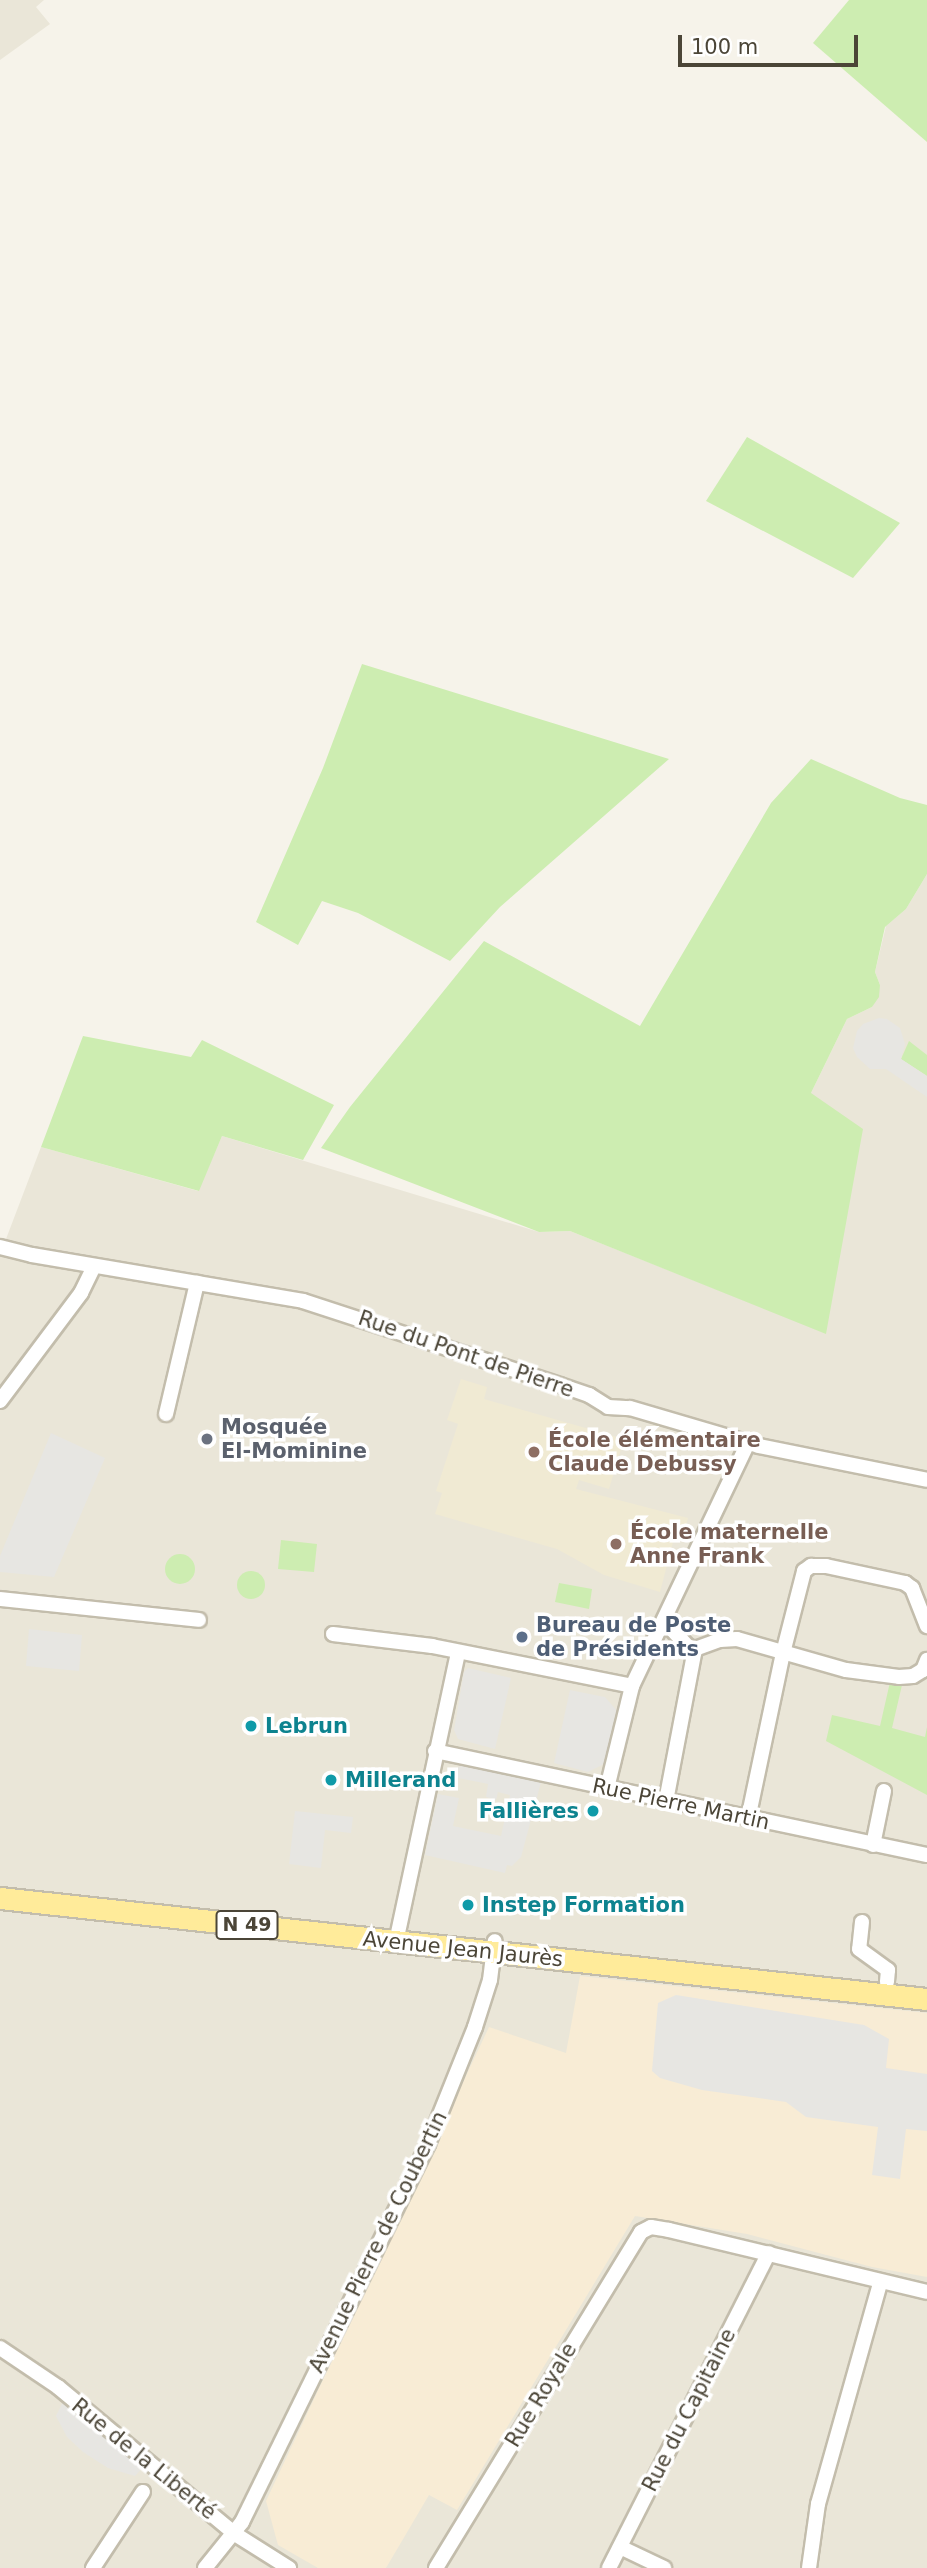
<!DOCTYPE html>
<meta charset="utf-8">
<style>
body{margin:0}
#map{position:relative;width:927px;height:2568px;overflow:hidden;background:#f6f3ea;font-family:"DejaVu Sans",sans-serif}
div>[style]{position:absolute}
.residential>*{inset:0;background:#eae6d8}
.commercial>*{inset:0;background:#f8ecd5}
.education>*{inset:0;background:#f0ead3}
.green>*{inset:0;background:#cdedb1}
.round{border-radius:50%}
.parking>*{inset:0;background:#e7e6e2}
.roads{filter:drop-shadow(2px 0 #c3bdac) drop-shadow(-2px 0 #c3bdac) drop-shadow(0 2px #c3bdac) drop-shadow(0 -2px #c3bdac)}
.minor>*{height:14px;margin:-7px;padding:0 7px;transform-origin:7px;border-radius:7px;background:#fff}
.primary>*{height:21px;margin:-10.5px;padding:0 10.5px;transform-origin:10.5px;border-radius:10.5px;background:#ffeb9a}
.dots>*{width:19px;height:19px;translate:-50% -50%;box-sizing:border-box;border:4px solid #fff;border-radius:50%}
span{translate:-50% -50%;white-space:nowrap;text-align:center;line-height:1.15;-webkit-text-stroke:7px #fff;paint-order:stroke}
.shield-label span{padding:2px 5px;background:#fff;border:2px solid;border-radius:5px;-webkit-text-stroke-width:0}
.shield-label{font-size:19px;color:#4b4537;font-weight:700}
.street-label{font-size:21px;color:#4b4537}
.worship-label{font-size:21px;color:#5b616d;font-weight:700}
.left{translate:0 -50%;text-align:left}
.education-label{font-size:21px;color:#785e54;font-weight:700}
.service-label{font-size:21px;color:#4e5e75;font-weight:700}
.culture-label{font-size:21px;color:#0d838f;font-weight:700}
.right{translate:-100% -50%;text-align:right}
.scale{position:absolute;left:678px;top:35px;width:180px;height:32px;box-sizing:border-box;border:4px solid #4b4537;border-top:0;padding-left:9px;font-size:21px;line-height:24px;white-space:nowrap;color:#4b4537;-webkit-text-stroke:5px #fff;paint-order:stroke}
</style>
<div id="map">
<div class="residential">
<div style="clip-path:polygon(0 0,44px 0,36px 7px,50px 24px,0 60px)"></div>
<div style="clip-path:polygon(927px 874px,927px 2568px,0 2568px,0 1237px,6px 1239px,41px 1147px,198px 1191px,222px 1136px,539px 1232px,570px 1231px,826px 1333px,811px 1093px,847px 1019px,872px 1007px,880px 985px,875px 972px,886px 926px,906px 909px)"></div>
</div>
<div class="commercial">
<div style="clip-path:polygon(580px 1976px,927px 2013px,927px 2277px,872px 2267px,747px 2234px,635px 2216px,457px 2510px,429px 2495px,386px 2568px,318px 2568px,278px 2545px,266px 2501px,489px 2027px,566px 2053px)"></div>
</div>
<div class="education">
<div style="clip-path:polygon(461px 1379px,487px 1387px,484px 1399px,624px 1439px,609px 1489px,579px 1480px,576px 1489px,688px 1518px,682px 1540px,674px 1538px,660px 1592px,604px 1575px,557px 1549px,435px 1514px,442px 1493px,436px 1491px,458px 1424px,447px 1420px)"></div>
</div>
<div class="green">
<div style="clip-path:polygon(849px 0,927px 0,927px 142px,813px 43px)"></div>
<div style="clip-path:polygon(747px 437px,900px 523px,853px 578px,706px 501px)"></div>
<div style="clip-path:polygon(362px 664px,669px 759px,500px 907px,450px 961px,358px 913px,322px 901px,298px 945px,256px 922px,323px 768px)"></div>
<div style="clip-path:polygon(811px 759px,900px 798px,927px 805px,927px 874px,906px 909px,885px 927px,875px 972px,880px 985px,879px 997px,872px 1007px,847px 1019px,811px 1093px,863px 1129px,826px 1334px,570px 1231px,539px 1232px,321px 1148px,350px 1107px,484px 941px,640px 1026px,771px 803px)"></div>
<div style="clip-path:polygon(83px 1036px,191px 1057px,202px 1040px,334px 1105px,303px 1160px,222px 1136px,199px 1191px,41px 1147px)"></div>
<div style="clip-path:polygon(909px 1041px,927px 1055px,927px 1076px,901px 1059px)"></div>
<div style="clip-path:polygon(281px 1540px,317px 1544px,314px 1572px,278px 1569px)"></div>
<div class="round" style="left:165px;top:1554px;width:30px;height:30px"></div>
<div class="round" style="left:237px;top:1571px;width:28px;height:28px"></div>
<div style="clip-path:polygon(559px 1583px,592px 1589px,589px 1609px,555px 1602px)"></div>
<div style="clip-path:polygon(890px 1682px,902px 1685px,892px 1728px,925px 1737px,927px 1727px,927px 1795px,826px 1741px,832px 1715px,880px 1726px)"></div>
</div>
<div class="parking">
<div style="clip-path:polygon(879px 1018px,887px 1019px,900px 1028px,905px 1044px,901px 1059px,927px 1076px,927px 1097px,886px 1069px,870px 1069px,857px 1057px,853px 1048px,857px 1031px,863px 1024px)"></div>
<div style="clip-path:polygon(51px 1433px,105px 1458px,54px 1577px,0 1572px,0 1556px)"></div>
<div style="clip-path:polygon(29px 1629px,82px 1635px,79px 1671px,26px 1666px)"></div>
<div style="clip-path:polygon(468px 1668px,511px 1678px,495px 1749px,458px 1739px,454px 1730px,464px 1672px)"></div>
<div style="clip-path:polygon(570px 1690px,605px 1697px,617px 1711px,606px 1763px,588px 1772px,554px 1763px)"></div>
<div style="clip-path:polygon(468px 1763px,541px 1782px,521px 1857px,512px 1866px,507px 1865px,505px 1873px,425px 1855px,438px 1794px,459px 1798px,453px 1826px,501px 1836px,510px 1795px,498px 1792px,496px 1800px,486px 1797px,488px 1784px,453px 1777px,455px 1769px)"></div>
<div style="clip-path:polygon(295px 1811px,353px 1817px,351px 1833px,325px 1830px,321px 1868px,289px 1864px)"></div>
<div style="clip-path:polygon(676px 1995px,864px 2025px,889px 2039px,886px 2068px,927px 2074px,927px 2131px,906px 2129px,900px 2179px,872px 2175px,878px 2127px,806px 2117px,786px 2102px,702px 2090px,660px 2078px,652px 2071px,658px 2003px)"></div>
<div style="clip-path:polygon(63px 2402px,144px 2466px,135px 2476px,108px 2468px,83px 2452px,67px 2437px,56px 2416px)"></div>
</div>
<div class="roads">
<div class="minor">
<div style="left:0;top:1247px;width:33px;rotate:14deg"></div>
<div style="left:32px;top:1255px;width:275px;rotate:9.6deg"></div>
<div style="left:303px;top:1301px;width:270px;rotate:18.1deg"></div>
<div style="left:560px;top:1385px;width:31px;rotate:19deg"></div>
<div style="left:589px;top:1395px;width:22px;rotate:32deg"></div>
<div style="left:608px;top:1407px;width:22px;rotate:3deg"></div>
<div style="left:630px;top:1408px;width:134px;rotate:16.4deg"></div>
<div style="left:759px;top:1446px;width:171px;rotate:11.4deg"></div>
<div style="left:0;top:1401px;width:135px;rotate:-53.1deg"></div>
<div style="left:81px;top:1293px;width:30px;rotate:-64deg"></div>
<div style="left:166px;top:1414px;width:135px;rotate:-76.7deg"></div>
<div style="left:0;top:1599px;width:200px;rotate:6deg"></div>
<div style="left:664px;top:1621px;width:34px;rotate:47deg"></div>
<div style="left:687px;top:1646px;width:9px;rotate:21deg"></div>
<div style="left:695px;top:1649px;width:27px;rotate:-20deg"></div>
<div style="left:720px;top:1640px;width:17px;rotate:-3deg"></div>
<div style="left:737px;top:1639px;width:113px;rotate:15.9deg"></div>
<div style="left:846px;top:1670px;width:53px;rotate:7.5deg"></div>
<div style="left:899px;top:1677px;width:14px;rotate:-4deg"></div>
<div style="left:913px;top:1676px;width:12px;rotate:-31deg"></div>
<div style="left:923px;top:1670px;width:11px;rotate:-68deg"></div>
<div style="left:333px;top:1634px;width:100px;rotate:6.9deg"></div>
<div style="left:432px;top:1646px;width:204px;rotate:11.3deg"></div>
<div style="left:435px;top:1751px;width:503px;rotate:11.94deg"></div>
<div style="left:607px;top:1788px;width:105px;rotate:-76.2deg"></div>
<div style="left:632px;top:1686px;width:269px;rotate:-64.5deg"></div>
<div style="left:666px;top:1801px;width:155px;rotate:-79.2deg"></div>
<div style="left:748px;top:1819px;width:170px;rotate:-78.1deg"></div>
<div style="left:783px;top:1653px;width:85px;rotate:-75.6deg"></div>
<div style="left:804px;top:1571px;width:9px;rotate:-36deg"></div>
<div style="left:811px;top:1566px;width:15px"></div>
<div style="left:826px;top:1566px;width:81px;rotate:12.1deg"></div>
<div style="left:905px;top:1583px;width:9px;rotate:36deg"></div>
<div style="left:912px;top:1588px;width:41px;rotate:68.5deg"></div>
<div style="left:873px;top:1845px;width:55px;rotate:-78.5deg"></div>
<div style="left:862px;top:1922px;width:27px;rotate:96deg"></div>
<div style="left:859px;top:1949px;width:36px;rotate:36deg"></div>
<div style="left:888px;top:1970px;width:12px;rotate:95deg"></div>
<div style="left:396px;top:1942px;width:296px;rotate:-77.9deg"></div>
<div style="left:0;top:2348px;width:70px;rotate:33.9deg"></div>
<div style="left:58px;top:2387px;width:230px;rotate:39.7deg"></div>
<div style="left:235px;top:2534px;width:64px;rotate:32.2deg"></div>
<div style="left:620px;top:2547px;width:49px;rotate:25.5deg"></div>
<div style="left:93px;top:2568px;width:91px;rotate:-56.7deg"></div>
<div style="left:205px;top:2568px;width:59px;rotate:-51.2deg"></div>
<div style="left:242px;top:2522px;width:421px;rotate:-63.8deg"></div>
<div style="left:428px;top:2144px;width:126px;rotate:-68.1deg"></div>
<div style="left:475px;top:2027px;width:49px;rotate:-72.3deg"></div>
<div style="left:490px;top:1980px;width:39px;rotate:-83deg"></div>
<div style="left:436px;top:2568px;width:394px;rotate:-58.6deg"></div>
<div style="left:641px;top:2232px;width:11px;rotate:-27deg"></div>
<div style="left:651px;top:2227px;width:18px;rotate:9deg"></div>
<div style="left:669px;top:2230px;width:265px;rotate:13.5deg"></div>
<div style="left:609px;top:2568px;width:353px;rotate:-63.1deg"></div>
<div style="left:809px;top:2568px;width:65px;rotate:-82deg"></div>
<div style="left:818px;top:2504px;width:230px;rotate:-74.3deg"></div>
</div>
<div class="primary">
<div style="left:0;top:1898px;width:932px;rotate:6.22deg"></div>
</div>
</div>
<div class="dots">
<div style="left:207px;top:1439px;background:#6b7280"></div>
<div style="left:534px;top:1452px;background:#8d6e63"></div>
<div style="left:616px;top:1544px;background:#8d6e63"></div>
<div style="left:522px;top:1637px;background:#5c6f8a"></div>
<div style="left:251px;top:1726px;background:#0f9aa8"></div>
<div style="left:331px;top:1780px;background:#0f9aa8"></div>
<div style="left:593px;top:1811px;background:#0f9aa8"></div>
<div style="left:468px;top:1905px;background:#0f9aa8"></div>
</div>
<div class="shield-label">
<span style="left:247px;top:1925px">N 49</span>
</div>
<div class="street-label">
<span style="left:466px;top:1354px;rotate:19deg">Rue du Pont de Pierre</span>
<span style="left:681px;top:1804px;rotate:12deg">Rue Pierre Martin</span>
<span style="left:463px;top:1949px;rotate:6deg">Avenue Jean Jaurès</span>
<span style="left:378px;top:2242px;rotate:-64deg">Avenue Pierre de Coubertin</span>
<span style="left:541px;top:2395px;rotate:-59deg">Rue Royale</span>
<span style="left:689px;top:2410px;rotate:-63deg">Rue du Capitaine</span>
<span style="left:144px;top:2459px;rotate:39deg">Rue de la Liberté</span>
</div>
<div class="worship-label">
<span class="left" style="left:221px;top:1439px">Mosquée<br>El-Mominine</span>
</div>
<div class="education-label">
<span class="left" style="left:548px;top:1452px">École élémentaire<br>Claude Debussy</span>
<span class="left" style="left:630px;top:1544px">École maternelle<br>Anne Frank</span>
</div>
<div class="service-label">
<span class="left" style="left:536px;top:1637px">Bureau de Poste<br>de Présidents</span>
</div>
<div class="culture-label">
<span class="left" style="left:265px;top:1726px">Lebrun</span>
<span class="left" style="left:345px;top:1780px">Millerand</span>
<span class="right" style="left:579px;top:1811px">Fallières</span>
<span class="left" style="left:482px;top:1905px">Instep Formation</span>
</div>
<div class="scale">100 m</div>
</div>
